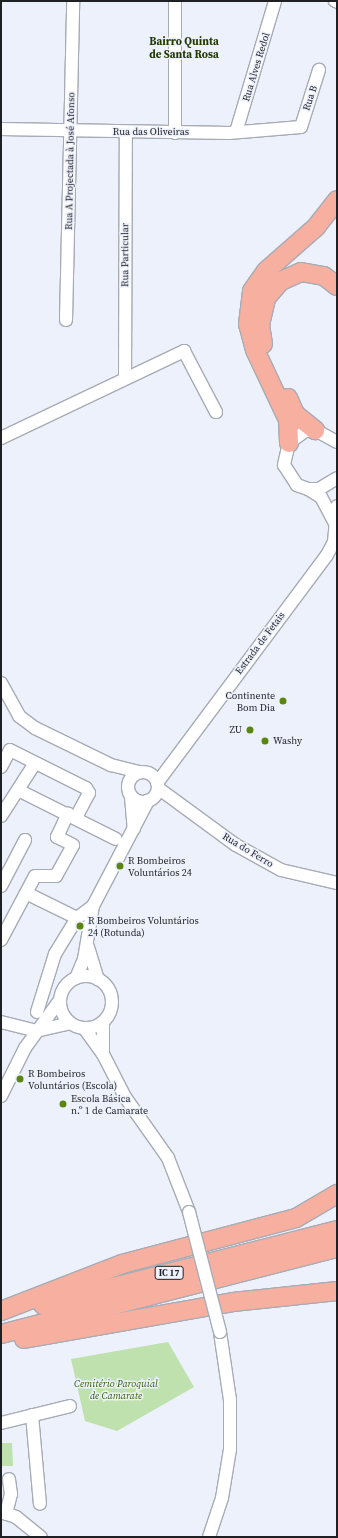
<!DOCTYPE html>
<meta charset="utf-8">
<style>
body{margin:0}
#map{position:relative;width:338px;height:1538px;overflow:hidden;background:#edf1fc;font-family:"Source Serif 4",serif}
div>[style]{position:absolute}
.green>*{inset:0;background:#bee1ad}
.roads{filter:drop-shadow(1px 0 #a7abb5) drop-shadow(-1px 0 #a7abb5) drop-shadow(0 1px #a7abb5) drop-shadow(0 -1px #a7abb5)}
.minor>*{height:12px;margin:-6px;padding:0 6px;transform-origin:6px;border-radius:6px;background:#fff}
.minor>.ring{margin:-6px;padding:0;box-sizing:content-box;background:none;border:12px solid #fff;border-radius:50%}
.highway>*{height:18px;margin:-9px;padding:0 9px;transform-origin:9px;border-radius:9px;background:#f7b09f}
.bridges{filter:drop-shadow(1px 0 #a7abb5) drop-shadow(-1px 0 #a7abb5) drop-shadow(0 1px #a7abb5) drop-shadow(0 -1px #a7abb5)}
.minor-bridge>*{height:12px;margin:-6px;padding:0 6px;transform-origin:6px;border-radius:6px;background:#fff}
.dots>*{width:11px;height:11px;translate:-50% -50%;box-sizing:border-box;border:2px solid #edf1fc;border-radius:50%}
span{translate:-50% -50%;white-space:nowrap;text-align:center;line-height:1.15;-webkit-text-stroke:3px #edf1fc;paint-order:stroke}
.shield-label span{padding:1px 3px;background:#edf1fc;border:1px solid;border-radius:3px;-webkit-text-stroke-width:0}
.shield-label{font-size:9px;color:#1e2024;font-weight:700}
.street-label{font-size:10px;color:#1e2024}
.poi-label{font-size:10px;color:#1e2024}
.right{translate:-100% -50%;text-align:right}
.left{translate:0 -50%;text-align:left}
.park-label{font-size:10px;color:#305c10;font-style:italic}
.neighbourhood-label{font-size:11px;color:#243803;font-weight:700}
.frame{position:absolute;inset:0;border:2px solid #1e2024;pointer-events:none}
</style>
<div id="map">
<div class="green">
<div style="clip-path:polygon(168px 1342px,194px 1387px,117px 1431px,85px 1421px,71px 1359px)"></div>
<div style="clip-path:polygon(1px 1443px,12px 1443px,13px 1466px,1px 1466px)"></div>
</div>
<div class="roads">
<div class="minor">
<div style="left:175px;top:1px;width:132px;rotate:90deg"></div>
<div style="left:335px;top:1px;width:2px;rotate:27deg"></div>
<div style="left:1px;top:129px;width:228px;rotate:1deg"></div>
<div style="left:229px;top:133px;width:72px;rotate:-4.8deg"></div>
<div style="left:301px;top:127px;width:60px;rotate:-72.5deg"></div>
<div style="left:236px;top:132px;width:137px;rotate:-73.4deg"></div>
<div style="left:66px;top:320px;width:319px;rotate:-88.7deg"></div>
<div style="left:125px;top:378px;width:246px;rotate:-89.8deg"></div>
<div style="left:1px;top:438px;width:203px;rotate:-25.4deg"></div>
<div style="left:184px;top:351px;width:69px;rotate:62.3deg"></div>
<div style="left:337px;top:442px;width:25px;rotate:-151deg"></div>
<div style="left:315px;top:430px;width:10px;rotate:174deg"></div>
<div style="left:305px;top:431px;width:20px;rotate:143deg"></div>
<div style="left:289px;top:443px;width:23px;rotate:103deg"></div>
<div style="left:284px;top:465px;width:24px;rotate:57deg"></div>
<div style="left:297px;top:485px;width:12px;rotate:20deg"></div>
<div style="left:308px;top:489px;width:11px"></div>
<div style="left:319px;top:489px;width:21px;rotate:-31deg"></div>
<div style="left:308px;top:489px;width:15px;rotate:32deg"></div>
<div style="left:321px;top:497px;width:30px;rotate:62deg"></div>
<div style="left:1px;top:683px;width:38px;rotate:61deg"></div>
<div style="left:19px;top:716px;width:20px;rotate:37deg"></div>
<div style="left:35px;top:728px;width:85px;rotate:26deg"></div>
<div style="left:111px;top:765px;width:30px;rotate:14deg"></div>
<div style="left:1px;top:767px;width:19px;rotate:-62deg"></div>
<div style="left:10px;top:750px;width:85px;rotate:26.6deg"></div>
<div style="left:86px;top:788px;width:6px;rotate:59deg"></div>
<div style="left:89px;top:793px;width:27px;rotate:118deg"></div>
<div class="ring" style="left:128px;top:772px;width:18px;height:18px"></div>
<div style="left:157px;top:783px;width:284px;rotate:-53.3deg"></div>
<div style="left:327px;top:555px;width:15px;rotate:-62deg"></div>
<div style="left:334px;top:542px;width:36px;rotate:-85deg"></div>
<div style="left:158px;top:788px;width:97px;rotate:36.2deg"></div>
<div style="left:236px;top:845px;width:51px;rotate:29.1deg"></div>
<div style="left:281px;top:870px;width:57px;rotate:13.1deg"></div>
<div style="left:20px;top:791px;width:107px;rotate:26.6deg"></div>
<div style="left:131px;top:797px;width:32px;rotate:85deg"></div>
<div style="left:1px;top:816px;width:63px;rotate:-57.3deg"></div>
<div style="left:1px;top:886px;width:52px;rotate:-62.4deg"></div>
<div style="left:26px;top:893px;width:57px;rotate:26.1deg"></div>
<div style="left:1px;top:940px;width:72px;rotate:-62deg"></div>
<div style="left:35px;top:876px;width:21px"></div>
<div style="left:56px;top:876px;width:35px;rotate:-61deg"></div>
<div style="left:73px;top:845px;width:18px;rotate:-153deg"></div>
<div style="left:57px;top:837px;width:26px;rotate:-65deg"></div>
<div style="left:88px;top:947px;width:34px;rotate:73deg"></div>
<div class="ring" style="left:60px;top:976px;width:40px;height:40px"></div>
<div style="left:76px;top:978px;width:21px;rotate:-67deg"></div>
<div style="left:84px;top:959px;width:54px;rotate:-80.4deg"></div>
<div style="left:93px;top:906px;width:119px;rotate:-62.4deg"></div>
<div style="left:37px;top:1012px;width:61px;rotate:-72.8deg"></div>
<div style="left:55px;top:954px;width:42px;rotate:-58.6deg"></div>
<div style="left:77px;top:918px;width:20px;rotate:-37deg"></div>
<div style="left:1px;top:1022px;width:36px;rotate:14deg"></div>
<div style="left:36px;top:1031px;width:35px;rotate:-13deg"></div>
<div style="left:84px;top:1028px;width:32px;rotate:54deg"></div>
<div style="left:103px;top:1054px;width:48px;rotate:62.9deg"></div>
<div style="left:125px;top:1097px;width:75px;rotate:54.8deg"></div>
<div style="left:168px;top:1158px;width:58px;rotate:68.7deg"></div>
<div style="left:103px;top:1054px;width:32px;rotate:-90deg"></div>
<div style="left:1px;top:1096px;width:54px;rotate:-63.4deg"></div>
<div style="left:25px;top:1048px;width:59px;rotate:-53.9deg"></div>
<div style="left:32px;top:1415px;width:89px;rotate:84.9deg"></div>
<div style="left:1px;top:1423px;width:71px;rotate:-13.8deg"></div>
<div style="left:1px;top:1512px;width:16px;rotate:18deg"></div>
<div style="left:16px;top:1517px;width:32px;rotate:39deg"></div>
<div style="left:6px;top:1514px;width:21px;rotate:-76deg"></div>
<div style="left:11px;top:1494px;width:15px;rotate:-98deg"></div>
<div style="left:209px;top:1537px;width:41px;rotate:-71.6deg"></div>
<div style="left:222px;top:1498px;width:50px;rotate:-80.7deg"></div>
<div style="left:230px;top:1449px;width:49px;rotate:-90deg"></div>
<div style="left:230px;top:1400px;width:69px;rotate:-98.4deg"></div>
</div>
<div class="highway">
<div style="left:263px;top:344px;width:19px;rotate:-99deg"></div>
<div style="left:260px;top:325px;width:28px;rotate:-77deg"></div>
<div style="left:266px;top:298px;width:23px;rotate:-49deg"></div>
<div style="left:281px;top:281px;width:22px;rotate:-24deg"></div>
<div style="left:301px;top:272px;width:23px;rotate:10deg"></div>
<div style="left:324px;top:276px;width:16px;rotate:38deg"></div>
<div style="left:288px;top:398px;width:17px;rotate:66deg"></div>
<div style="left:295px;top:414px;width:26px;rotate:39deg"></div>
<div style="left:289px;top:443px;width:23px;rotate:-92deg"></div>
<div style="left:288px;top:420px;width:77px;rotate:-115.2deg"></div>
<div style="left:255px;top:350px;width:27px;rotate:-105deg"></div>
<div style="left:248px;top:324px;width:33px;rotate:-83deg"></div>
<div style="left:252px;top:291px;width:24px;rotate:-55deg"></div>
<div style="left:266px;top:271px;width:67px;rotate:-41.3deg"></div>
<div style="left:316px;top:227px;width:34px;rotate:-52deg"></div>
<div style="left:43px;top:1305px;width:303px;rotate:-14.3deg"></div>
<div style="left:1px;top:1311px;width:130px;rotate:-21.2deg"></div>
<div style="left:122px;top:1264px;width:180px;rotate:-14.8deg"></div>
<div style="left:296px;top:1218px;width:48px;rotate:-30.3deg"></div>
<div style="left:1px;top:1334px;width:347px;rotate:-14.4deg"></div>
<div style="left:24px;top:1339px;width:212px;rotate:-10deg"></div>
<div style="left:233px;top:1302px;width:105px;rotate:-6deg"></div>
</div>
</div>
<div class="bridges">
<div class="minor-bridge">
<div style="left:189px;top:1212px;width:124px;rotate:75.5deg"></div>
</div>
</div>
<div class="dots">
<div style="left:283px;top:701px;background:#5a8511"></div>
<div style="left:250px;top:730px;background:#5a8511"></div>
<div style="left:265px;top:741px;background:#5a8511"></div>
<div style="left:120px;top:866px;background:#5a8511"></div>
<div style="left:80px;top:926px;background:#5a8511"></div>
<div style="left:20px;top:1079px;background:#5a8511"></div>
<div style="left:63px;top:1104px;background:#5a8511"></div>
</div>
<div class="shield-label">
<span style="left:169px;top:1273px">IC 17</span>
</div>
<div class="street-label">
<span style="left:256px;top:67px;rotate:-73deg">Rua Alves Redol</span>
<span style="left:310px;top:98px;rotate:-72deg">Rua B</span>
<span style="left:151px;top:132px">Rua das Oliveiras</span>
<span style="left:70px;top:161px;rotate:-89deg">Rua A Projectada à José Afonso</span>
<span style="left:125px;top:255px;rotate:-90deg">Rua Particular</span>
<span style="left:260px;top:643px;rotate:-53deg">Estrada de Fetais</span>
<span style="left:248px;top:850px;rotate:31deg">Rua do Ferro</span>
</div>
<div class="poi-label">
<span class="right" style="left:275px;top:701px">Continente<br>Bom Dia</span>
<span class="right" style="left:242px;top:730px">ZU</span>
<span class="left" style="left:273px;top:741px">Washy</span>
<span class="left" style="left:128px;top:866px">R Bombeiros<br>Voluntários 24</span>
<span class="left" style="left:88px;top:926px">R Bombeiros Voluntários<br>24 (Rotunda)</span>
<span class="left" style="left:28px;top:1079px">R Bombeiros<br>Voluntários (Escola)</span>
<span class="left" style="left:71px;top:1104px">Escola Básica<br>n.º 1 de Camarate</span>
</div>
<div class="park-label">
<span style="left:116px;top:1389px">Cemitério Paroquial<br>de Camarate</span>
</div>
<div class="neighbourhood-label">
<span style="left:184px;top:49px">Bairro Quinta<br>de Santa Rosa</span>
</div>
<div class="frame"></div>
</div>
